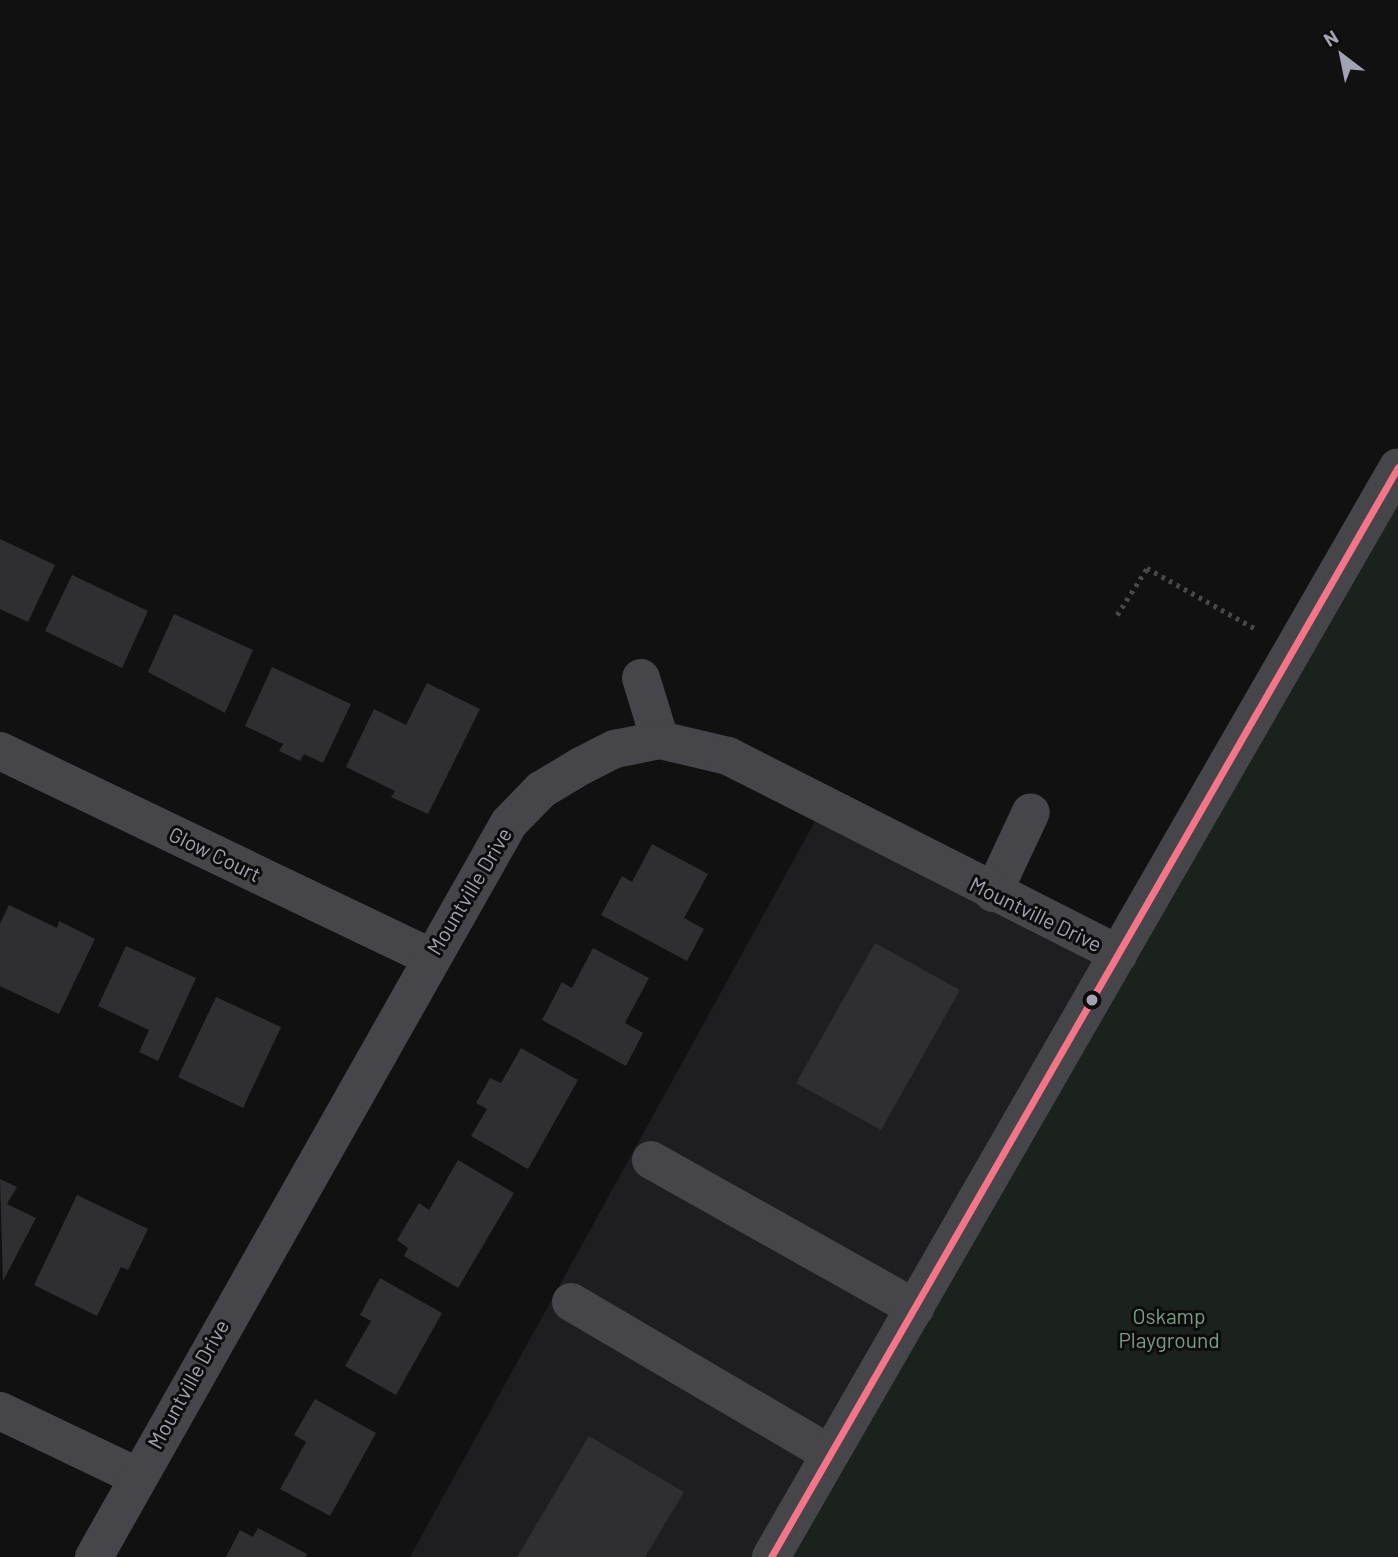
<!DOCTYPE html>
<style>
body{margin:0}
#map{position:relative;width:1398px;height:1557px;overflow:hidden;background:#111112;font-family:Barlow,sans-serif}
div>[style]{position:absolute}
.built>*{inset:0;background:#1e1e20}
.green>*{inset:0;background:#1b221d}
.building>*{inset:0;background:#2f2f31}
.path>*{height:4.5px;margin-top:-2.25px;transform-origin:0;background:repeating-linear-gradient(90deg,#47474c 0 3.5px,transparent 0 8.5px)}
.minor>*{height:38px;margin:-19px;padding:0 19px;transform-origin:19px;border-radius:19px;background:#46464a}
.bus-1>*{height:7px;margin:-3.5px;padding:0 3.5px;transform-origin:3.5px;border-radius:3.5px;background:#f57588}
.dots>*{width:19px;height:19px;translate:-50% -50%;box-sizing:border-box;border:4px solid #0c0c0d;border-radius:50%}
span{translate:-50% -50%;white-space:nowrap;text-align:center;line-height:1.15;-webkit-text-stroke:6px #0c0c0d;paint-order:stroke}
.street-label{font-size:21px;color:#a2a3b2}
.park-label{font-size:21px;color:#7a9d85}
.north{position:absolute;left:1307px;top:21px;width:70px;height:70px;-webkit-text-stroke:5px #0c0c0d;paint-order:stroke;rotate:328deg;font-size:19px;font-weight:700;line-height:28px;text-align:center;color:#a2a3b2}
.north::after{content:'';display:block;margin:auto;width:24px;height:32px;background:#a2a3b2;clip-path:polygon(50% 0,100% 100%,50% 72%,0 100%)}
</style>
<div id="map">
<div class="built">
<div style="clip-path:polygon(824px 805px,1119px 954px,771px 1557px,410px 1557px)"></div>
</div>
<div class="green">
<div style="clip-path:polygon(1398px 467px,1398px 1557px,771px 1557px)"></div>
</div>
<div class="building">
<div style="clip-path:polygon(0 539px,55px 565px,28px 622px,0 609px)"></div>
<div style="clip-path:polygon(72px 575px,148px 611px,122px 668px,45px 631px)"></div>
<div style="clip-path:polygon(174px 614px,253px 650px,225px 713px,148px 672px)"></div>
<div style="clip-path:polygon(272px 667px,351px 704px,323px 763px,304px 754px,300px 761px,279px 751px,283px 744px,245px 726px)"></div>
<div style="clip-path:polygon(427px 683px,480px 709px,428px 814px,391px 797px,395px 791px,346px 767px,374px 709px,406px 725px)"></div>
<div style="clip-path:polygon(652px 844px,708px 874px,684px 918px,704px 929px,687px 961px,601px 915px,622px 876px,632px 882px)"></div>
<div style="clip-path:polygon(9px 905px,57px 928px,59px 921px,95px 939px,59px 1014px,0 986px,0 924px)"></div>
<div style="clip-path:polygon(875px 943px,960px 990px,881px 1130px,796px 1083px)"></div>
<div style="clip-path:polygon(126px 946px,196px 978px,158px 1061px,139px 1052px,149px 1030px,98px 1006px)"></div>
<div style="clip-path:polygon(593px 948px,649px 978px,625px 1023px,643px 1033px,626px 1066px,542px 1020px,562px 982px,572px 988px)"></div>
<div style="clip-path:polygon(216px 997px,281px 1027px,243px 1108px,178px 1077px)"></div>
<div style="clip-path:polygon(521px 1048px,578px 1080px,528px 1169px,471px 1136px,487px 1109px,476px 1103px,490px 1078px,501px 1083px)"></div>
<div style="clip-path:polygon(458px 1160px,514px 1193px,458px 1288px,404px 1256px,408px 1248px,397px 1240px,419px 1203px,429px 1210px)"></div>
<div style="clip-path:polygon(0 1179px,17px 1187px,7px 1204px,36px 1218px,3px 1281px)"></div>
<div style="clip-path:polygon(77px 1195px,148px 1229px,128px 1270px,121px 1267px,97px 1316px,34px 1285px)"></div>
<div style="clip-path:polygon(380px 1278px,442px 1313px,396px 1395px,345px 1366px,371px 1321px,360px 1315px)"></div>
<div style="clip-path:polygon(315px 1399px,376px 1433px,330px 1516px,280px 1489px,306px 1442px,294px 1435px)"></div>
<div style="clip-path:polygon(589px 1436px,684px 1492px,645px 1557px,517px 1557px)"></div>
<div style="clip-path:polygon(258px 1528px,307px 1554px,306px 1557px,226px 1557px,240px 1530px,253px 1537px)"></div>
</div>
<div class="path">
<div style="left:1117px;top:615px;width:56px;rotate:-57.4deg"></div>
<div style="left:1147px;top:568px;width:125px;rotate:29.2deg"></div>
</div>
<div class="minor">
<div style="left:641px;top:678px;width:65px;rotate:73deg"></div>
<div style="left:0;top:751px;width:476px;rotate:25.6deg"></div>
<div style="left:993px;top:893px;width:89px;rotate:-64.9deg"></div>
<div style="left:651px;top:1160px;width:303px;rotate:29.3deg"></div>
<div style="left:571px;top:1302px;width:300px;rotate:30.4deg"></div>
<div style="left:0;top:1411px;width:151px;rotate:25.5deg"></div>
<div style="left:94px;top:1557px;width:843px;rotate:-60.52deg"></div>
<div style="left:509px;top:823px;width:46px;rotate:-45.9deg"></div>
<div style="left:541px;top:790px;width:47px;rotate:-31deg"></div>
<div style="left:581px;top:766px;width:38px;rotate:-27deg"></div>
<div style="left:615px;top:749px;width:46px;rotate:-11.3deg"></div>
<div style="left:660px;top:740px;width:70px;rotate:13.2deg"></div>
<div style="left:728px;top:756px;width:438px;rotate:26.9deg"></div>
<div style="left:771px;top:1557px;width:1257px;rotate:-60.09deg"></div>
</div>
<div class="bus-1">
<div style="left:771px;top:1557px;width:1257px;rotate:-60.09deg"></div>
</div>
<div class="dots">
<div style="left:1092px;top:1000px;background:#a2a3b2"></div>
</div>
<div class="street-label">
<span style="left:215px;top:854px;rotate:26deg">Glow Court</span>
<span style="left:469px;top:891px;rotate:-59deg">Mountville Drive</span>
<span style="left:1036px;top:914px;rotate:26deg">Mountville Drive</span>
<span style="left:188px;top:1384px;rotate:-61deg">Mountville Drive</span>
</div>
<div class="park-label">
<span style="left:1169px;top:1328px">Oskamp<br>Playground</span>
</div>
<div class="north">N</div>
</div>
